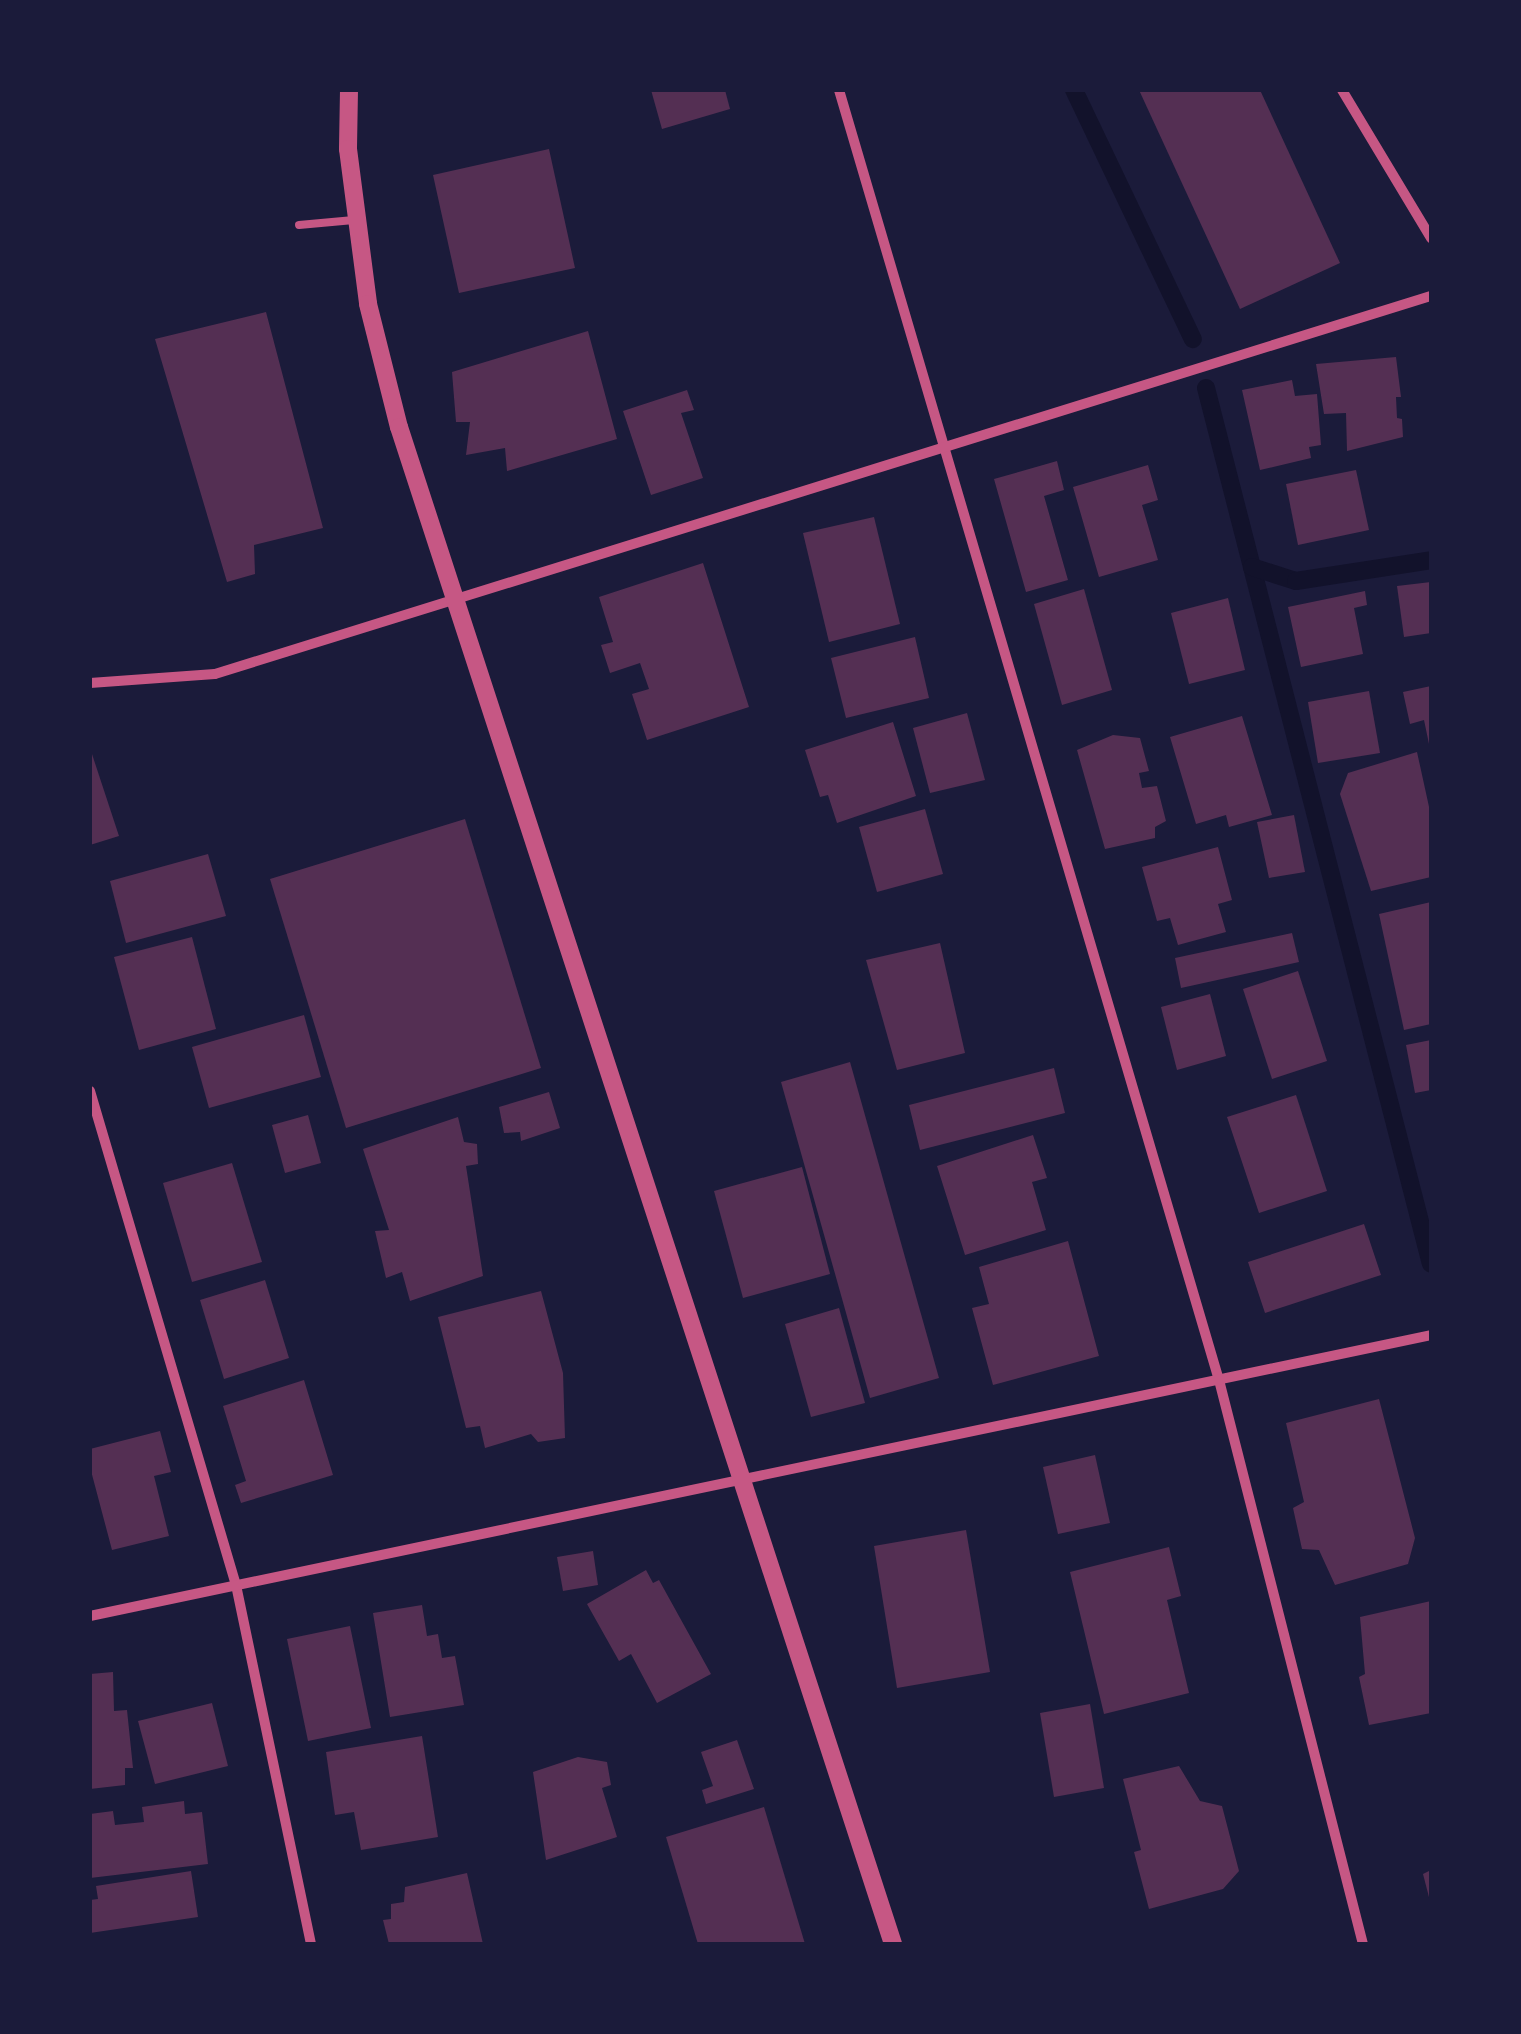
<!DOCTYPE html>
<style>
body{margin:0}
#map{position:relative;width:1521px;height:2034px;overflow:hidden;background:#1b1b3a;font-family:Rubik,sans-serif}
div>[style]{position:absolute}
.stream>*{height:18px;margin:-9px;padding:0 9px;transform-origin:9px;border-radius:9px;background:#12122b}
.building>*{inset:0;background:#542f53}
.service>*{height:8px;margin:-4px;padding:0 4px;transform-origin:4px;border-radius:4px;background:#c65784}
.minor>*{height:10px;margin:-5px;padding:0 5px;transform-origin:5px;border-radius:5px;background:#c65784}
.tertiary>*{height:18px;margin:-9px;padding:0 9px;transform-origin:9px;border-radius:9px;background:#c65784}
span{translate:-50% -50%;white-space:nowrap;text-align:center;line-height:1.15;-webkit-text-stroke:9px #1b1b3a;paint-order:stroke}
.frame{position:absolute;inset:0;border:92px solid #1b1b3a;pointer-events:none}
</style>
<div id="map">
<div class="stream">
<div style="left:1074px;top:90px;width:276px;rotate:64.5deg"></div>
<div style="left:1206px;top:388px;width:904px;rotate:75.6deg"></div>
<div style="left:1252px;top:567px;width:46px;rotate:17.7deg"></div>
<div style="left:1296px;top:581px;width:137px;rotate:-8.8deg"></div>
</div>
<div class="building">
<div style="clip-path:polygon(651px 90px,725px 90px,730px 109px,662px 129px)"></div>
<div style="clip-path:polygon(1139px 90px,1260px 90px,1340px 263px,1240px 309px)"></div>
<div style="clip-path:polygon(549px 149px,575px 268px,459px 293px,433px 175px)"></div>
<div style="clip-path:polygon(266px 312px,323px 528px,254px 545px,255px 574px,227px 582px,155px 339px)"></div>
<div style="clip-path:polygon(588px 331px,617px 439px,507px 471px,505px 448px,466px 455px,470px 422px,456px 422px,452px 372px)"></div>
<div style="clip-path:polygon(1396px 357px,1401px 397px,1396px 397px,1397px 418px,1402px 419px,1403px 437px,1347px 451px,1346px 413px,1324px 414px,1316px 364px)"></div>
<div style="clip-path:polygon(1292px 380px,1295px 396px,1317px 394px,1321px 445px,1309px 447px,1311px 458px,1260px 470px,1242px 390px)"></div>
<div style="clip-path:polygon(687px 390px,694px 410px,681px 413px,703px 478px,651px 495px,623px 411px)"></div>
<div style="clip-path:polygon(1057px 461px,1064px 490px,1044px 496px,1068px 580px,1026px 592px,994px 479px)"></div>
<div style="clip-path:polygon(1148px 465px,1158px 500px,1142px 505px,1158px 560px,1099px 577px,1073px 487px)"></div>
<div style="clip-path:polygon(1356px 470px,1369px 530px,1298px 545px,1286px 484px)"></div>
<div style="clip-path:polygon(874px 517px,900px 624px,829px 642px,803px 533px)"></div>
<div style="clip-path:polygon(703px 563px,749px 707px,647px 740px,632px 694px,649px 689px,640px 663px,610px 673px,601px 645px,613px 642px,599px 597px)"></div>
<div style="clip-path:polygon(1431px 582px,1431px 633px,1404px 637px,1397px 586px)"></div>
<div style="clip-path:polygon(1084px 589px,1112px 690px,1062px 705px,1034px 604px)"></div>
<div style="clip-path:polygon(1365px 591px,1367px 605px,1354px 608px,1363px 654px,1301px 667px,1288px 607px)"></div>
<div style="clip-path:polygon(1228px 598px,1245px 670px,1189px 684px,1171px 613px)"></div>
<div style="clip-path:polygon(915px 637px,929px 698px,846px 718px,831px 658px)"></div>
<div style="clip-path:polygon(1431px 686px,1431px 744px,1429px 744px,1424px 720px,1410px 724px,1403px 692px)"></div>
<div style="clip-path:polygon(1369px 691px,1380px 753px,1318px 763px,1308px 702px)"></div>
<div style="clip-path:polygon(967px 713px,985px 780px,930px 793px,913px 728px)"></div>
<div style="clip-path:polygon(1242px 716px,1272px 815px,1229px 827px,1226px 815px,1196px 824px,1170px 737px)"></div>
<div style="clip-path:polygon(893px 722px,916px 796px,837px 823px,828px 795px,820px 797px,805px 750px)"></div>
<div style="clip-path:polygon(1113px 735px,1140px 738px,1149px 771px,1139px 773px,1142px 788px,1157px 786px,1166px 821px,1155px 827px,1155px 838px,1105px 849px,1077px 750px)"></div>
<div style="clip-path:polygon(90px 748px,119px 836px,90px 845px)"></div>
<div style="clip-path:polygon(1417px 752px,1431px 816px,1431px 877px,1371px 891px,1340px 794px,1348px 773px)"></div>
<div style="clip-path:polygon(925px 809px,943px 874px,877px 892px,859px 827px)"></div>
<div style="clip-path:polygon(1294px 815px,1305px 872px,1269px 878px,1257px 822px)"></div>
<div style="clip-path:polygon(465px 819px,541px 1068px,346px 1128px,270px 879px)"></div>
<div style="clip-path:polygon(1218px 847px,1232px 900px,1218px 904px,1226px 932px,1178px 945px,1170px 918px,1157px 921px,1142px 867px)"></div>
<div style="clip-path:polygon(208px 854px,226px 916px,126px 943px,110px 881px)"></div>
<div style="clip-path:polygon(1431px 902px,1431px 1024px,1404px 1030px,1379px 914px)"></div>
<div style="clip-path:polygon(1292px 933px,1299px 962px,1181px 988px,1175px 958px)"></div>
<div style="clip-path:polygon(192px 937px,216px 1029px,139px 1050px,114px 957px)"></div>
<div style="clip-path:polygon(940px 943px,965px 1053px,897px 1070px,866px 960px)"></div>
<div style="clip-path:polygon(1298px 971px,1327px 1061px,1272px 1079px,1243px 989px)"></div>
<div style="clip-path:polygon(1210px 994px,1226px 1056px,1177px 1070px,1161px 1007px)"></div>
<div style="clip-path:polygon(304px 1015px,321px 1077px,209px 1108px,192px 1047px)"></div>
<div style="clip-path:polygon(1431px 1040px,1431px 1090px,1415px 1093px,1406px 1045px)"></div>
<div style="clip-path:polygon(850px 1062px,939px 1378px,870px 1398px,781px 1082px)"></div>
<div style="clip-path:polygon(1054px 1068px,1065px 1113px,920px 1150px,909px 1105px)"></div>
<div style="clip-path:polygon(549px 1092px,560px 1128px,521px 1141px,520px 1132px,504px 1133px,499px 1107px)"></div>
<div style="clip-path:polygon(1296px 1095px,1327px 1191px,1259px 1213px,1227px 1117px)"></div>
<div style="clip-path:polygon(308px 1115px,321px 1163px,285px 1173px,272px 1125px)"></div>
<div style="clip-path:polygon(458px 1117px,464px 1142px,477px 1144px,478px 1164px,466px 1166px,483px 1276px,410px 1301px,402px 1272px,386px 1278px,375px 1231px,389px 1230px,363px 1149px)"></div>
<div style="clip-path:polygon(1033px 1135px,1047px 1178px,1032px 1182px,1046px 1230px,965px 1255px,937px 1166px)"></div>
<div style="clip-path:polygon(232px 1163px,262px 1262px,192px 1282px,163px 1183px)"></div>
<div style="clip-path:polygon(802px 1167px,830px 1274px,743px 1298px,714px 1191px)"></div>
<div style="clip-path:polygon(1364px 1224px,1381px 1275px,1265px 1313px,1248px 1262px)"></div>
<div style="clip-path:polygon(1068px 1241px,1099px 1356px,993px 1385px,972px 1308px,989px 1304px,979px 1267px)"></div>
<div style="clip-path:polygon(265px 1280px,289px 1358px,224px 1379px,200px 1300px)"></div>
<div style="clip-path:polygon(541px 1291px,563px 1373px,565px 1438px,538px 1442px,531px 1434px,485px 1448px,480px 1426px,466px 1428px,438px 1317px)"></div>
<div style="clip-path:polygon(839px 1308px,865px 1403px,811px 1417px,785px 1324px)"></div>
<div style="clip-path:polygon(304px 1380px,333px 1475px,241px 1503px,235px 1485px,246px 1481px,223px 1406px)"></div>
<div style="clip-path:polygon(1379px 1399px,1415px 1538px,1408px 1564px,1335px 1585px,1319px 1550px,1302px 1549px,1293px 1508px,1304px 1502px,1286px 1423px)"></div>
<div style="clip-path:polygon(160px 1431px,171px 1472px,154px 1476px,169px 1536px,112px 1550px,90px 1467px,90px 1449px)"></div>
<div style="clip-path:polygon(1095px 1455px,1110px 1523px,1058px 1534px,1043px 1467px)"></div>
<div style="clip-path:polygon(966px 1530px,990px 1672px,897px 1688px,874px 1546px)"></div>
<div style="clip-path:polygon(1169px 1547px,1181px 1596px,1167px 1600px,1189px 1693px,1104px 1714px,1070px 1572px)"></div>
<div style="clip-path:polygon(593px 1551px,598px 1585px,563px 1591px,557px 1557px)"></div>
<div style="clip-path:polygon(646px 1570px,653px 1583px,659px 1580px,711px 1674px,657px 1703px,631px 1654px,619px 1661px,587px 1604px)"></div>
<div style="clip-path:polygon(1431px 1601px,1431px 1713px,1369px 1725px,1359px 1677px,1365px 1674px,1360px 1617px)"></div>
<div style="clip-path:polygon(422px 1605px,427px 1636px,438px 1634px,442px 1658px,455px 1656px,464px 1705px,390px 1717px,373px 1613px)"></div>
<div style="clip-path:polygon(350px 1626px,371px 1728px,308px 1741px,287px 1639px)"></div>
<div style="clip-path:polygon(113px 1672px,114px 1711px,127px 1710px,133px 1768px,125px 1768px,125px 1785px,90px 1789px,90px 1674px)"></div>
<div style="clip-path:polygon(212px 1703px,228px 1766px,155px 1784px,138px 1721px)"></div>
<div style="clip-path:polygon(1090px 1704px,1104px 1788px,1054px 1797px,1040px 1713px)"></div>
<div style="clip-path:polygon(422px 1736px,438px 1837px,361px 1850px,354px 1812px,335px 1815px,326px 1752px)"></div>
<div style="clip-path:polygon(737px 1740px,754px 1789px,706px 1804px,702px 1790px,713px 1786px,701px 1752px)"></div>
<div style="clip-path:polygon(578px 1757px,607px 1762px,611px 1785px,602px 1788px,617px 1837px,546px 1860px,533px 1772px)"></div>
<div style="clip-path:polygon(1179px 1766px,1200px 1801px,1222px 1806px,1239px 1871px,1223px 1889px,1149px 1909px,1134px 1852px,1141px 1850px,1123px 1779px)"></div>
<div style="clip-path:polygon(184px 1801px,185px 1814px,202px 1812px,208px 1864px,90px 1878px,90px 1814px,113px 1811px,115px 1825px,144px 1822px,142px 1807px)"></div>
<div style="clip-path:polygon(764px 1807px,805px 1944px,698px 1944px,666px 1837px)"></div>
<div style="clip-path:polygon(1431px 1870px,1431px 1901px,1430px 1901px,1423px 1874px)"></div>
<div style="clip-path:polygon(191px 1871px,198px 1917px,90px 1933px,90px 1900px,98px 1899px,96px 1886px)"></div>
<div style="clip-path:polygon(467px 1873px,483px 1944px,389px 1944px,383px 1920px,391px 1919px,391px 1904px,404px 1902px,405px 1887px)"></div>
</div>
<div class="service">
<div style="left:299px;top:225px;width:55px;rotate:-5.2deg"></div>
</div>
<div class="minor">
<div style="left:839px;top:90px;width:1345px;rotate:73.59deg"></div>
<div style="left:1219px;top:1380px;width:582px;rotate:75.68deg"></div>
<div style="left:1342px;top:90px;width:173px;rotate:59deg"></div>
<div style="left:90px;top:683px;width:125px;rotate:-4.1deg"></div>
<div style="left:215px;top:674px;width:1273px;rotate:-17.27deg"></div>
<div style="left:90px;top:1091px;width:515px;rotate:73.54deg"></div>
<div style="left:236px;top:1585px;width:367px;rotate:78.2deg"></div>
<div style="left:90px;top:1616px;width:1370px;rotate:-11.83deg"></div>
</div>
<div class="tertiary">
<div style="left:349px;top:90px;width:59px;rotate:91deg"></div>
<div style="left:348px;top:149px;width:156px;rotate:82.6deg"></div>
<div style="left:368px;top:304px;width:127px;rotate:75.9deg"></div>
<div style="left:399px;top:427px;width:1595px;rotate:71.96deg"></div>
</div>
<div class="frame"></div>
</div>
